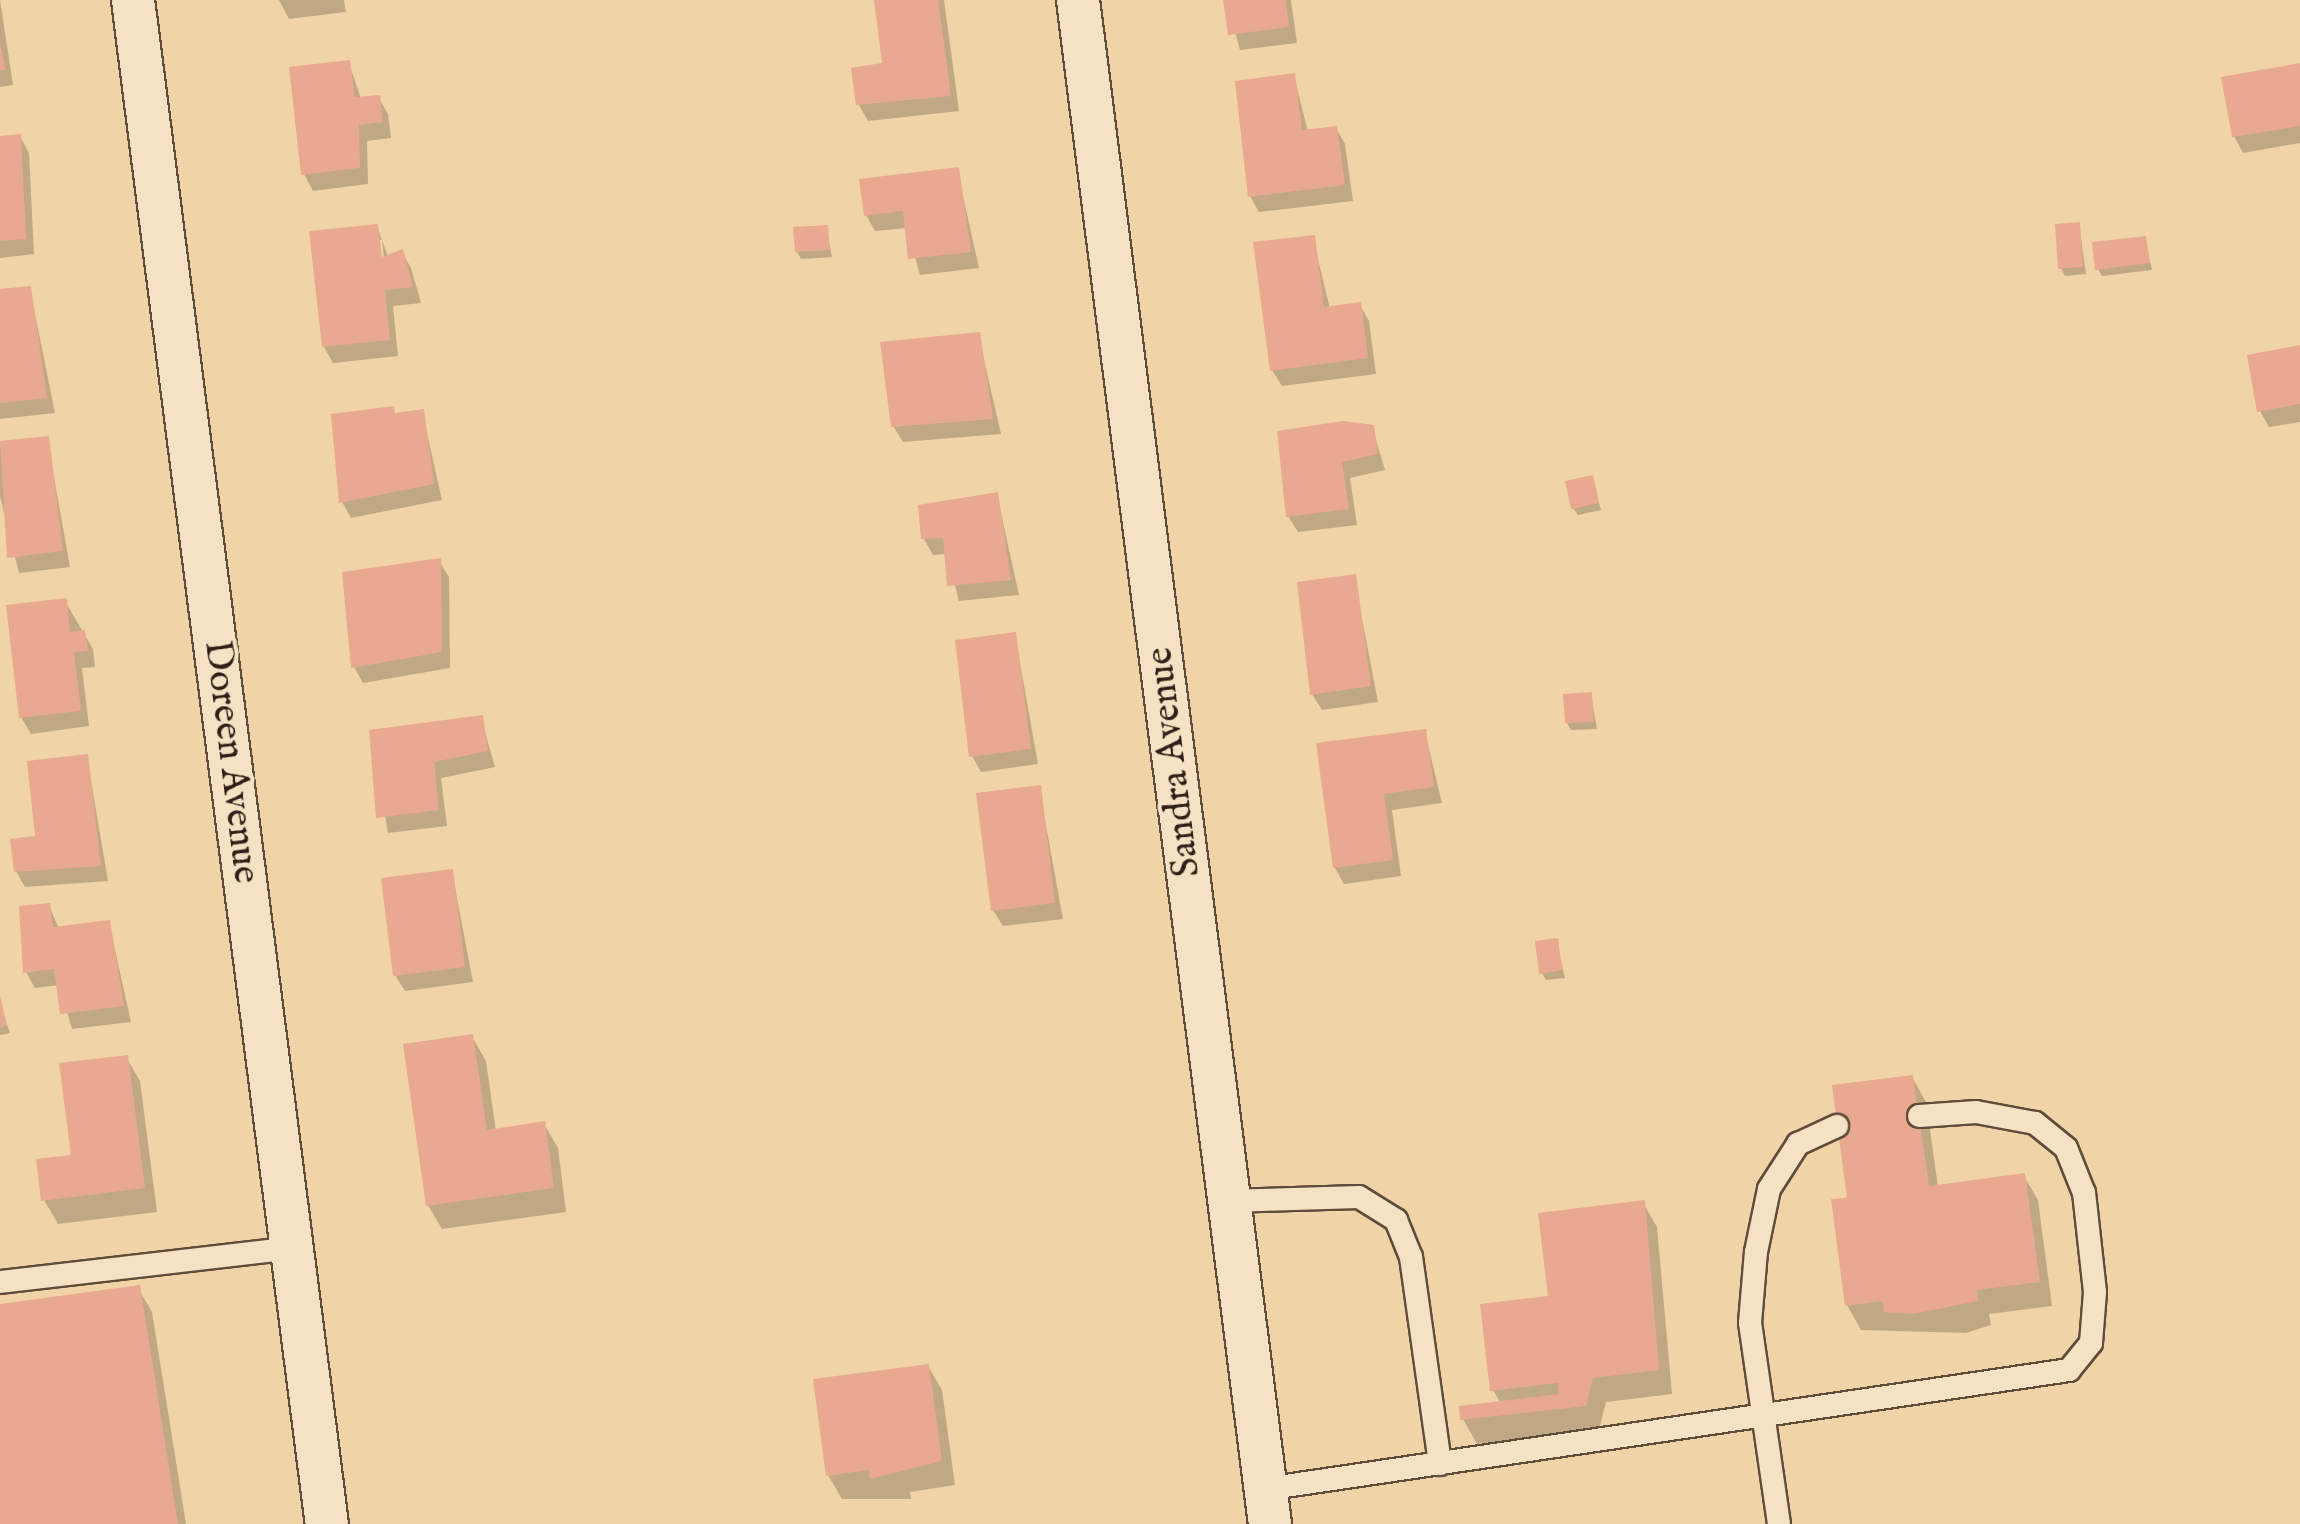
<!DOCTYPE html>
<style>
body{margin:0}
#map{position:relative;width:2300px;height:1524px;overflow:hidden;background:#f0d3a6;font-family:"IM FELL English",serif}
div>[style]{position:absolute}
.shadow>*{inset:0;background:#0003}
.building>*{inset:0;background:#e9a890}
.roads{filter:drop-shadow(2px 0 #5f4c3b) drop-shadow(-2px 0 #5f4c3b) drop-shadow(0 2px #5f4c3b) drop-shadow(0 -2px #5f4c3b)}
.service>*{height:22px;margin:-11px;padding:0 11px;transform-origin:11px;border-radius:11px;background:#f5e2c5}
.minor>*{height:42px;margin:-21px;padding:0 21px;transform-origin:21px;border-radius:21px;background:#f5e2c5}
span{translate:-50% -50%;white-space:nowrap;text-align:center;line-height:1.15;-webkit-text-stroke:8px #f5e2c5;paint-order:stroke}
.street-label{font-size:38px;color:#2f1f17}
</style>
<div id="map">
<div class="shadow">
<div style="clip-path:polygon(0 0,13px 85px,0 87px)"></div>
<div style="clip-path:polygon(344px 0,346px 12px,289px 19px,279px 0)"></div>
<div style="clip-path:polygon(877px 0,944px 0,959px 111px,868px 121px,859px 105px,885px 65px)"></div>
<div style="clip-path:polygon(1226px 0,1291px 0,1297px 43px,1240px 50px)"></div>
<div style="clip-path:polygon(349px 63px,361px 99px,378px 97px,388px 114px,391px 138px,367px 141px,368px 184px,313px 191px,304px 174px)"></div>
<div style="clip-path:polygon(2300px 66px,2300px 143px,2243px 153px,2234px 136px)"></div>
<div style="clip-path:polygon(1294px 76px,1308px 132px,1336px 128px,1345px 144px,1353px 201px,1259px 212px,1250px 196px)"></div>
<div style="clip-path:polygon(20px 136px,29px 153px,34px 254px,0 258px,0 139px)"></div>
<div style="clip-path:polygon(957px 169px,979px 268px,920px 275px,907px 228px,875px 231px,866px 215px)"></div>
<div style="clip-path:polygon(2079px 225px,2086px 274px,2065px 276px,2061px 268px)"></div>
<div style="clip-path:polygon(evenodd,377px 226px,388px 257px,402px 252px,411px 268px,421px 303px,393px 306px,398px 356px,333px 363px,324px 347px,377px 226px,377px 240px,382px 240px,385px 269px,377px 240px)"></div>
<div style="clip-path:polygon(826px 227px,832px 257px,801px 259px,797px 252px)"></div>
<div style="clip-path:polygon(1313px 238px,1330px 309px,1360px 305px,1369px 321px,1376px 374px,1282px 386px,1272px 370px)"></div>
<div style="clip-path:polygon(2145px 239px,2152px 270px,2102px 276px,2098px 269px)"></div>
<div style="clip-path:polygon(30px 289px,55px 413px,0 419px,0 292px)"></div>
<div style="clip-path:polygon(978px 334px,1001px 434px,903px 442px,893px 426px)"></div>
<div style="clip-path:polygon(2300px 348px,2300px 422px,2269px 427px,2260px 411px)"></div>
<div style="clip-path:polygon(422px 411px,442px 500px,351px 518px,342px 502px)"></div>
<div style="clip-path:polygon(1372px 427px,1385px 470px,1350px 478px,1357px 525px,1298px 532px,1288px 516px)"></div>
<div style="clip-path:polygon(47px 438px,70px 567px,19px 573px,0 496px,0 444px)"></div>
<div style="clip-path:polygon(1592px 478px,1601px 510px,1578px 515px,1573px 508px)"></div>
<div style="clip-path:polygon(997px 495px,1019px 595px,959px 601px,947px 554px,933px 555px,924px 539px)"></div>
<div style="clip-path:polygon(439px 561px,449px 577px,450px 668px,363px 683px,354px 667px)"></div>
<div style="clip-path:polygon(1354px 577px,1378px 702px,1322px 710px,1312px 694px)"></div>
<div style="clip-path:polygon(65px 601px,93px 649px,95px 667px,82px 668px,89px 726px,31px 734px,21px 717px)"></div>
<div style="clip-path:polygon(1015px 635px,1038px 764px,981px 772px,972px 756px)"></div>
<div style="clip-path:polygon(1591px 695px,1597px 729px,1571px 730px,1567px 723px)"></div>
<div style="clip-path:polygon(481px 718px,495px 767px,441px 778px,447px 826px,388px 833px,371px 732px)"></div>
<div style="clip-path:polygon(1425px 732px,1442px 803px,1392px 810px,1401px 876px,1344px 884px,1335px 868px)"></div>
<div style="clip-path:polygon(87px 757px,108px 881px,25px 887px,16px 871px)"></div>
<div style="clip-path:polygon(1039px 787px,1063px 919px,1003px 926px,993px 910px)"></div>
<div style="clip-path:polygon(452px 872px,473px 982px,405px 991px,395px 975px)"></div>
<div style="clip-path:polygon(49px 905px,59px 929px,109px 923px,131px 1022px,72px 1029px,59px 985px,35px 988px,26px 972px)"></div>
<div style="clip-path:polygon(1556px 941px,1565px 978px,1546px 980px,1542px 973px)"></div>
<div style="clip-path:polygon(0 1004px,10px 1033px,0 1035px)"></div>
<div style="clip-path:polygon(472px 1037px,486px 1061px,496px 1131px,544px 1124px,558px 1148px,566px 1212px,442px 1229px,428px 1205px)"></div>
<div style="clip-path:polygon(126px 1057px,140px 1081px,157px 1212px,58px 1224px,44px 1200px)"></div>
<div style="clip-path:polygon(1912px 1077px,1926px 1102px,1938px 1187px,2024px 1176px,2038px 1200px,2052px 1306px,1989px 1314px,1991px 1325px,1966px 1333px,1861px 1330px,1847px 1305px)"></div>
<div style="clip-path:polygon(1643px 1203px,1657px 1227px,1672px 1394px,1606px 1402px,1599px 1429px,1477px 1444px,1463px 1419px,1501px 1404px,1493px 1390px,1551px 1298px)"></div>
<div style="clip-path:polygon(138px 1288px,152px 1312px,186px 1524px,0 1524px,0 1306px)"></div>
<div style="clip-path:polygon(928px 1366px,942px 1390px,955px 1485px,910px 1492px,911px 1499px,842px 1499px,828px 1475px)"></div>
</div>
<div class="building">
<div style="clip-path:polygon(874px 0,938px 0,951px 96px,856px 105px,851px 68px,882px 63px)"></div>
<div style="clip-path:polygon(1223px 0,1286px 0,1289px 27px,1228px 35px)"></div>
<div style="clip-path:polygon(0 44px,6px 70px,0 70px)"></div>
<div style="clip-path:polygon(350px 60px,355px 97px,380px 95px,383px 122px,359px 125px,360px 168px,301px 175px,289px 67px)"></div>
<div style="clip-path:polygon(2300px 63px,2300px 126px,2232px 137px,2221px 77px)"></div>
<div style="clip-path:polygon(1295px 73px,1302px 130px,1337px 126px,1345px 185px,1248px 197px,1235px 81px)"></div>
<div style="clip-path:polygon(21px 134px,26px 239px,0 241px,0 136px)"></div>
<div style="clip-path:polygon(959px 167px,971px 252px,908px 259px,903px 211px,864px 216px,859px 179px)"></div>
<div style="clip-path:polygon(2080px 222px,2083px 267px,2058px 269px,2055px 224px)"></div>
<div style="clip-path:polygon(378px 224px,382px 257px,403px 249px,413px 287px,385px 290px,390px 340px,322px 347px,309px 231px)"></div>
<div style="clip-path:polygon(828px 225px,830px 250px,795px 252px,793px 227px)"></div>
<div style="clip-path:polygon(1315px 235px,1324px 307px,1361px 302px,1368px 358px,1270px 371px,1253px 242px)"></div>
<div style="clip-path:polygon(2146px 236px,2150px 263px,2095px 270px,2092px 242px)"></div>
<div style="clip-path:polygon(31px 286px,47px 398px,0 403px,0 289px)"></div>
<div style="clip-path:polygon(980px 332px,993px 419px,891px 427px,880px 342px)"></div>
<div style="clip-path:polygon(2300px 345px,2300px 404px,2257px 412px,2247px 355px)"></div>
<div style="clip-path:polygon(394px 406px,395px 413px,424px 409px,434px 484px,339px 503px,331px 414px)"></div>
<div style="clip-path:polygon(1343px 421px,1374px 425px,1378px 454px,1342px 462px,1349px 509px,1286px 517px,1277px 431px)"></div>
<div style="clip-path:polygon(49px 436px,63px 551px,7px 558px,0 441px)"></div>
<div style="clip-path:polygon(1593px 475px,1599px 503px,1571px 509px,1565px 481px)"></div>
<div style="clip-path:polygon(998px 492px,1011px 580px,947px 586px,943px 538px,921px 539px,918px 505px)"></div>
<div style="clip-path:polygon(441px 558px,442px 652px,351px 668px,342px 572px)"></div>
<div style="clip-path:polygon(1356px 574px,1371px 686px,1310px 695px,1297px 582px)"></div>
<div style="clip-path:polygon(67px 598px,70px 632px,85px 630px,88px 651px,74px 652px,81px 711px,19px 718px,6px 605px)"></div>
<div style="clip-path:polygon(1016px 632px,1031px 749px,969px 757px,955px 640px)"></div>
<div style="clip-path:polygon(1592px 692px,1594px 722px,1565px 723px,1563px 694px)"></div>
<div style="clip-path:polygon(483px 715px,488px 751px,434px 762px,439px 810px,376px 818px,369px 730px)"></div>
<div style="clip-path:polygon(1426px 729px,1434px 787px,1384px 794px,1393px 860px,1333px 868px,1316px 743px)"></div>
<div style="clip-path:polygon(88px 754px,101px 866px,14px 872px,10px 839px,35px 836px,27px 761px)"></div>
<div style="clip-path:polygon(1041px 785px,1055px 903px,991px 911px,976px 793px)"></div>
<div style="clip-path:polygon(453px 869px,465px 967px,393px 976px,381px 878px)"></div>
<div style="clip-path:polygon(50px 903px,53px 927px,110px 920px,124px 1006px,60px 1014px,54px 969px,23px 973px,19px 906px)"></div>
<div style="clip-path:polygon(1558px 938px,1562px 970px,1539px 974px,1535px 941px)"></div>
<div style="clip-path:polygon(0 996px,7px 1026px,0 1027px)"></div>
<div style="clip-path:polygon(473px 1034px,487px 1130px,545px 1121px,554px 1188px,426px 1206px,403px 1044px)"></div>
<div style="clip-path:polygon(128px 1055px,145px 1188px,41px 1201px,36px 1159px,71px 1155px,59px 1063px)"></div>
<div style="clip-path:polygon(1913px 1075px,1929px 1186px,2025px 1173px,2040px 1282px,1977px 1290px,1978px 1301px,1913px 1314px,1884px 1312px,1883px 1301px,1845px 1306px,1831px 1199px,1847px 1198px,1832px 1085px)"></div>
<div style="clip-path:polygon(1645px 1200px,1659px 1370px,1593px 1378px,1586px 1406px,1460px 1420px,1459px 1406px,1559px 1394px,1558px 1383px,1490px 1391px,1480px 1304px,1548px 1296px,1538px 1213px)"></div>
<div style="clip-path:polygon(140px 1285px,178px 1524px,0 1524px,0 1304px)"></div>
<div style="clip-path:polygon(929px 1364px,942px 1461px,870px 1479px,869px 1470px,826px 1476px,813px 1379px)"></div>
</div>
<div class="roads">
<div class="service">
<div style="left:1228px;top:1201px;width:131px;rotate:-1.7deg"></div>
<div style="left:1359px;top:1197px;width:44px;rotate:31.9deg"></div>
<div style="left:1396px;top:1220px;width:40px;rotate:68deg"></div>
<div style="left:1411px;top:1257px;width:209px;rotate:82deg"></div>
<div style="left:0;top:1282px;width:294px;rotate:-6.6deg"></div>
<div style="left:1265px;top:1489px;width:813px;rotate:-8.42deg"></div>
<div style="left:2069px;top:1370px;width:35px;rotate:-51deg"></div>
<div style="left:2091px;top:1343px;width:51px;rotate:-85.5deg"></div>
<div style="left:2095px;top:1292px;width:100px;rotate:-96.3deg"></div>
<div style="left:2084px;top:1193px;width:48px;rotate:-111.8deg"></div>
<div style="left:2066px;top:1148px;width:40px;rotate:-141deg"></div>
<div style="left:2035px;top:1123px;width:60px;rotate:-169.4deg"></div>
<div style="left:1976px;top:1112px;width:57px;rotate:176deg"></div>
<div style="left:1779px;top:1524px;width:203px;rotate:-98.2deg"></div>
<div style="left:1750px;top:1323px;width:71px;rotate:-85.2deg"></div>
<div style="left:1756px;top:1252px;width:64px;rotate:-78.3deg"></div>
<div style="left:1769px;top:1189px;width:54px;rotate:-57.2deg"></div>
<div style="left:1798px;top:1144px;width:43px;rotate:-24.8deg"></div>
</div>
<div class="minor">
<div style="left:133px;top:0;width:1536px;rotate:82.75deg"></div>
<div style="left:1078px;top:0;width:1536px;rotate:82.82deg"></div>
</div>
</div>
<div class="street-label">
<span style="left:230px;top:762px;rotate:83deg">Doreen Avenue</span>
<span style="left:1175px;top:762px;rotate:-97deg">Sandra Avenue</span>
</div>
</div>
